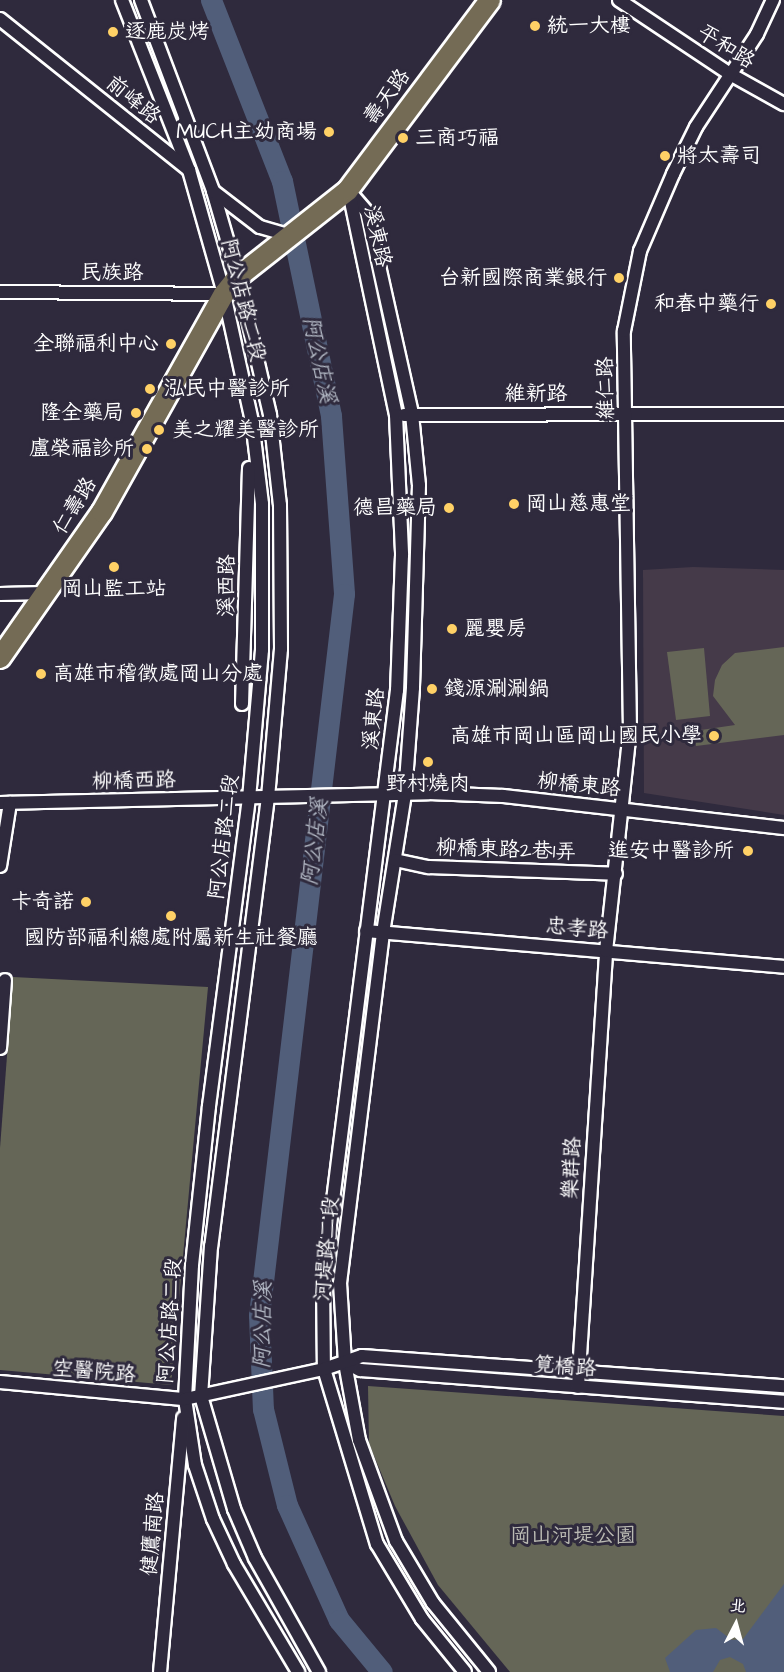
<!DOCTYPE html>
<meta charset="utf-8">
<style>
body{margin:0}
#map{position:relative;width:784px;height:1672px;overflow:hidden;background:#2f2a3d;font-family:"Architects Daughter","LXGW WenKai TC",sans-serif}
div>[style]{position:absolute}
.built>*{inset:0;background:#453a49}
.green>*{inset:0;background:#656657}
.water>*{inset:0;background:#515e7a}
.river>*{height:21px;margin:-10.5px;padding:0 10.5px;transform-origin:10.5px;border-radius:10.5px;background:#515e7a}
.roads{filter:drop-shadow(2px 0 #fff) drop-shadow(-2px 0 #fff) drop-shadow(0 2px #fff) drop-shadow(0 -2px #fff)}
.street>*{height:12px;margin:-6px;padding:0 6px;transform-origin:6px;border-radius:6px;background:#2f2a3d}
.primary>*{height:20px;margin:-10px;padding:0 10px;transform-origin:10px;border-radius:10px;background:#746b55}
.dots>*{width:16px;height:16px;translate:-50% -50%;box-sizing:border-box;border:3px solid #2f2a3d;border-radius:50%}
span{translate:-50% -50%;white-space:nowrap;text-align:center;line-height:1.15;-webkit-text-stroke:6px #2f2a3d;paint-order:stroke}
.poi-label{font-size:21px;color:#fff}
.left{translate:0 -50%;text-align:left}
.right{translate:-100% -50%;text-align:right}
.street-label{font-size:21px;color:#fff}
.park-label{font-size:21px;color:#babab3}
.water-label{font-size:22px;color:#b1b7c3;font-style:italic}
.north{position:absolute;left:706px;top:1594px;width:60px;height:60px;-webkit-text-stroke:4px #2f2a3d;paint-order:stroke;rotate:6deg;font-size:16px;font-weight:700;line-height:24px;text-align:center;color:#fff}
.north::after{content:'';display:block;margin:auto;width:21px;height:27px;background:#fff;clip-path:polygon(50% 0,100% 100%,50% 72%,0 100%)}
</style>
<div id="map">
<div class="built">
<div style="clip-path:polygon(693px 567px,784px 570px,784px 815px,644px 793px,643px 570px)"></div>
</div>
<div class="green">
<div style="clip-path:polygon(784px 647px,784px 735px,696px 746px,694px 731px,735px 725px,713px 696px,715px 680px,722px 665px,735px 653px)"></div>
<div style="clip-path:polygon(704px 648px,710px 716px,676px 720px,667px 652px)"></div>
<div style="clip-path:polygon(13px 977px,208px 987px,171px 1385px,0 1370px,0 1148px)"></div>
<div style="clip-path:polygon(368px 1386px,784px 1416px,784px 1672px,510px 1672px,438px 1585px,395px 1506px,369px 1444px)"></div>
</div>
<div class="water">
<div style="clip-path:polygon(784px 1584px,784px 1672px,746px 1672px,743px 1664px,730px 1657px,720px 1660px,713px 1672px,670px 1672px,665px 1658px,696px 1630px,716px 1628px,732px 1640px,743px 1639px)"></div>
</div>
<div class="river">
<div style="left:211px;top:0;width:194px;rotate:68.6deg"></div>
<div style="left:282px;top:181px;width:240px;rotate:78.2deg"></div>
<div style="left:331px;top:416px;width:178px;rotate:85.8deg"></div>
<div style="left:344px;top:594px;width:726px;rotate:96.72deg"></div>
<div style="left:259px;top:1315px;width:94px;rotate:87.6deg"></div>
<div style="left:263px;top:1409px;width:99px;rotate:76deg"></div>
<div style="left:287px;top:1505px;width:126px;rotate:65.7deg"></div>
<div style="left:339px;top:1620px;width:67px;rotate:50.4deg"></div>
</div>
<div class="roads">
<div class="street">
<div style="left:122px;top:0;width:183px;rotate:68.5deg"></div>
<div style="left:189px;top:170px;width:129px;rotate:74.2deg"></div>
<div style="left:224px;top:294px;width:130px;rotate:77.6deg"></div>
<div style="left:252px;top:421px;width:84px;rotate:83.1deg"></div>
<div style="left:262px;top:504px;width:146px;rotate:90deg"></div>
<div style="left:262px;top:650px;width:149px;rotate:95deg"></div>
<div style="left:249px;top:798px;width:311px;rotate:97.4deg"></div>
<div style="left:209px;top:1106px;width:160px;rotate:96.1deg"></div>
<div style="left:192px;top:1265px;width:134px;rotate:93deg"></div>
<div style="left:185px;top:1399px;width:67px;rotate:81.4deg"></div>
<div style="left:195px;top:1465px;width:57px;rotate:71.6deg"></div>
<div style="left:213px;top:1519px;width:50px;rotate:65deg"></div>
<div style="left:234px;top:1564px;width:126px;rotate:59.3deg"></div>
<div style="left:141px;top:0;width:204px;rotate:69.3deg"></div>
<div style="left:213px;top:191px;width:90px;rotate:73.8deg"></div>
<div style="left:238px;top:277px;width:142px;rotate:76.9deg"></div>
<div style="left:270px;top:415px;width:91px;rotate:83.7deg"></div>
<div style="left:280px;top:505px;width:144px;rotate:89.6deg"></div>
<div style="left:281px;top:649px;width:149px;rotate:95deg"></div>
<div style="left:268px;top:797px;width:453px;rotate:97.2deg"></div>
<div style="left:211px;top:1246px;width:150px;rotate:93.8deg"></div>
<div style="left:201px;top:1396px;width:118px;rotate:73.7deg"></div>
<div style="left:234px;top:1509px;width:53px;rotate:66.8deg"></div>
<div style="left:255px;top:1558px;width:131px;rotate:60.7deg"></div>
<div style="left:619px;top:0;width:133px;rotate:33.7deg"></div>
<div style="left:730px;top:74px;width:62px;rotate:29.1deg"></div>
<div style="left:0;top:19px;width:242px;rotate:38.6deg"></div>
<div style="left:348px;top:190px;width:29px;rotate:49deg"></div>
<div style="left:367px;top:212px;width:207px;rotate:77.4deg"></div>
<div style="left:412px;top:414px;width:71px;rotate:84.4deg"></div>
<div style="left:419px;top:485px;width:203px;rotate:91.7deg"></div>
<div style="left:413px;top:688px;width:106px;rotate:94.3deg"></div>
<div style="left:405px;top:794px;width:141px;rotate:99deg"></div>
<div style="left:383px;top:933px;width:353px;rotate:97deg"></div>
<div style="left:340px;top:1283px;width:80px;rotate:86.4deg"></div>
<div style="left:345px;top:1363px;width:78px;rotate:79.7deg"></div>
<div style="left:359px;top:1440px;width:108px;rotate:69.9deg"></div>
<div style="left:396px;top:1541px;width:72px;rotate:59.2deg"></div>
<div style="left:433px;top:1603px;width:89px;rotate:50.9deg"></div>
<div style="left:213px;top:191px;width:59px;rotate:37.5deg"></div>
<div style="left:260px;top:227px;width:33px;rotate:16deg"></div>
<div style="left:349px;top:192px;width:228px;rotate:78.1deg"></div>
<div style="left:396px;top:415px;width:140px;rotate:87.5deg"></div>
<div style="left:402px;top:555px;width:135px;rotate:92.1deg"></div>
<div style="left:397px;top:690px;width:595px;rotate:97.15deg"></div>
<div style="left:323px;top:1280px;width:89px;rotate:89.4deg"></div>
<div style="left:324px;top:1369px;width:183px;rotate:73.2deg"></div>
<div style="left:377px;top:1544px;width:87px;rotate:59deg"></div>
<div style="left:422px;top:1619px;width:68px;rotate:50.9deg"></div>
<div style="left:0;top:292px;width:224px;rotate:0.5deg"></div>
<div style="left:404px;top:415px;width:380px;rotate:-0.2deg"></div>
<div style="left:0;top:594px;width:45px;rotate:-1.3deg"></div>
<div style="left:242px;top:704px;width:236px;rotate:-88.3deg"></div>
<div style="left:0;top:803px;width:429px;rotate:-1.3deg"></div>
<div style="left:429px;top:793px;width:74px;rotate:2.3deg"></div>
<div style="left:503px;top:796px;width:283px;rotate:6.5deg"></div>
<div style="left:395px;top:860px;width:35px;rotate:12deg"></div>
<div style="left:429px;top:867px;width:187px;rotate:2.1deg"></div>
<div style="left:0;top:866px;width:64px;rotate:-81deg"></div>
<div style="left:366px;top:931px;width:420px;rotate:4.9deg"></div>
<div style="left:0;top:1048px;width:68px;rotate:-85.8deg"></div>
<div style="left:345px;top:1363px;width:17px;rotate:25deg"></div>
<div style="left:360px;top:1370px;width:425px;rotate:4.3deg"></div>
<div style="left:0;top:1382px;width:186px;rotate:5.3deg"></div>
<div style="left:185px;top:1399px;width:142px;rotate:-12.2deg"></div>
<div style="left:324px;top:1369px;width:40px;rotate:-18.9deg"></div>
<div style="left:362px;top:1356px;width:423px;rotate:4.1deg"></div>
<div style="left:578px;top:1387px;width:437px;rotate:-86.3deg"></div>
<div style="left:606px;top:951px;width:221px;rotate:-83.8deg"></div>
<div style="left:630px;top:731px;width:400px;rotate:-90.9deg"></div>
<div style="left:624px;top:331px;width:82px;rotate:-78.7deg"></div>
<div style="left:640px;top:251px;width:84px;rotate:-66.8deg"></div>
<div style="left:673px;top:174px;width:52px;rotate:-63.9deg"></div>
<div style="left:696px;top:127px;width:111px;rotate:-56.7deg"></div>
<div style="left:757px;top:34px;width:38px;rotate:-65deg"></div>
<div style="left:160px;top:1672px;width:255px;rotate:-84.8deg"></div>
</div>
<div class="primary">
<div style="left:0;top:658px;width:178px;rotate:-55.1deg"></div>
<div style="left:102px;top:512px;width:250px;rotate:-60.8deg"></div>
<div style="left:224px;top:294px;width:22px;rotate:-51deg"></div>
<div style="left:238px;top:277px;width:140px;rotate:-38.3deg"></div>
<div style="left:348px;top:190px;width:237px;rotate:-53.2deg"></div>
</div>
</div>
<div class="dots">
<div style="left:535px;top:26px;background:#ffd166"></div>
<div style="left:113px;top:32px;background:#ffd166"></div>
<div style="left:329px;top:132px;background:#ffd166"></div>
<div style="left:403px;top:138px;background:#ffd166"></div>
<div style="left:665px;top:156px;background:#ffd166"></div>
<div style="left:619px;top:278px;background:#ffd166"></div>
<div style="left:771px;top:304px;background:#ffd166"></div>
<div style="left:171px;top:344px;background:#ffd166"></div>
<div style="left:150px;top:389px;background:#ffd166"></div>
<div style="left:136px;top:413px;background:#ffd166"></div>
<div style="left:159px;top:430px;background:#ffd166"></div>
<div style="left:147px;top:449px;background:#ffd166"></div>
<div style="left:514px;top:504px;background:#ffd166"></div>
<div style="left:449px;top:508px;background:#ffd166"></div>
<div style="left:114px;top:567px;background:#ffd166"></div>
<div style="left:452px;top:629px;background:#ffd166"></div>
<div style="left:41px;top:674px;background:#ffd166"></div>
<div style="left:432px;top:689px;background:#ffd166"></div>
<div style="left:714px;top:736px;background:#ffd166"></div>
<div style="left:428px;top:762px;background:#ffd166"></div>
<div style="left:748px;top:851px;background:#ffd166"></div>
<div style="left:86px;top:902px;background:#ffd166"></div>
<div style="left:171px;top:916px;background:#ffd166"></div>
</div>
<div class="poi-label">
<span class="left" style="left:547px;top:26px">統一大樓</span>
<span class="left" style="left:125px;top:32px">逐鹿炭烤</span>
<span class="right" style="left:317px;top:132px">MUCH主幼商場</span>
<span class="left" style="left:415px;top:138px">三商巧福</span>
<span class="left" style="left:677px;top:156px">將太壽司</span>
<span class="right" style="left:607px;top:278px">台新國際商業銀行</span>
<span class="right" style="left:759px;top:304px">和春中藥行</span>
<span class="right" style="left:159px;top:344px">全聯福利中心</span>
<span class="left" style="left:164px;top:389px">泓民中醫診所</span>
<span class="right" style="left:124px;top:413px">隆全藥局</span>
<span class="left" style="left:172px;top:430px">美之耀美醫診所</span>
<span class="right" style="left:134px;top:449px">盧榮福診所</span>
<span class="left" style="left:526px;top:504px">岡山慈惠堂</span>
<span class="right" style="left:437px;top:508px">德昌藥局</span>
<span style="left:114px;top:589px">岡山監工站</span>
<span class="left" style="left:464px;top:629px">麗嬰房</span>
<span class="left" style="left:53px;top:674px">高雄市稽徵處岡山分處</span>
<span class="left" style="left:444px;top:689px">錢源涮涮鍋</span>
<span class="right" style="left:702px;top:736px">高雄市岡山區岡山國民小學</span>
<span style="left:428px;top:784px">野村燒肉</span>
<span class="right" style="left:734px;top:851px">進安中醫診所</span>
<span class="right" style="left:74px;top:902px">卡奇諾</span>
<span style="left:171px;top:938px">國防部福利總處附屬新生社餐廳</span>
</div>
<div class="street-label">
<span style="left:726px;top:47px;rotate:32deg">平和路</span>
<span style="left:387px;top:97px;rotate:-54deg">壽天路</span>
<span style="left:133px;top:100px;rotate:39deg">前峰路</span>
<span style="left:377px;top:236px;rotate:78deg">溪東路</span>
<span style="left:112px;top:273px">民族路</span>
<span style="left:243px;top:300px;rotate:76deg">阿公店路二段</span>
<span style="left:606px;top:388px;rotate:-91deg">維仁路</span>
<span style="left:536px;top:394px">維新路</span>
<span style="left:75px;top:506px;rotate:-58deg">仁壽路</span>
<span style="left:227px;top:586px;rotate:-89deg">溪西路</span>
<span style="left:374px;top:719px;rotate:-84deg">溪東路</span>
<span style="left:134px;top:781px;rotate:-1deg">柳橋西路</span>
<span style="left:579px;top:785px;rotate:6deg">柳橋東路</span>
<span style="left:224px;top:837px;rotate:-83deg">阿公店路二段</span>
<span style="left:506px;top:850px;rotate:2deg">柳橋東路2巷1弄</span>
<span style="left:577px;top:929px;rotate:5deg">忠孝路</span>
<span style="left:572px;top:1168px;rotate:-87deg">樂群路</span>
<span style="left:327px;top:1249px;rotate:-85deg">河堤路二段</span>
<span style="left:170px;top:1321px;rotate:-86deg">阿公店路二段</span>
<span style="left:565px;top:1367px;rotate:4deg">筧橋路</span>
<span style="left:94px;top:1372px;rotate:5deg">空醫院路</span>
<span style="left:153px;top:1534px;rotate:-85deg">健鷹南路</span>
</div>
<div class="park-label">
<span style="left:573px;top:1536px">岡山河堤公園</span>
</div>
<div class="water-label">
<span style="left:319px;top:360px;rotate:78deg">阿公店溪</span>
<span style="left:315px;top:842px;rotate:-83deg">阿公店溪</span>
<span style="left:263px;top:1325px;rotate:-89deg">阿公店溪</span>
</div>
<div class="north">北</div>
</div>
